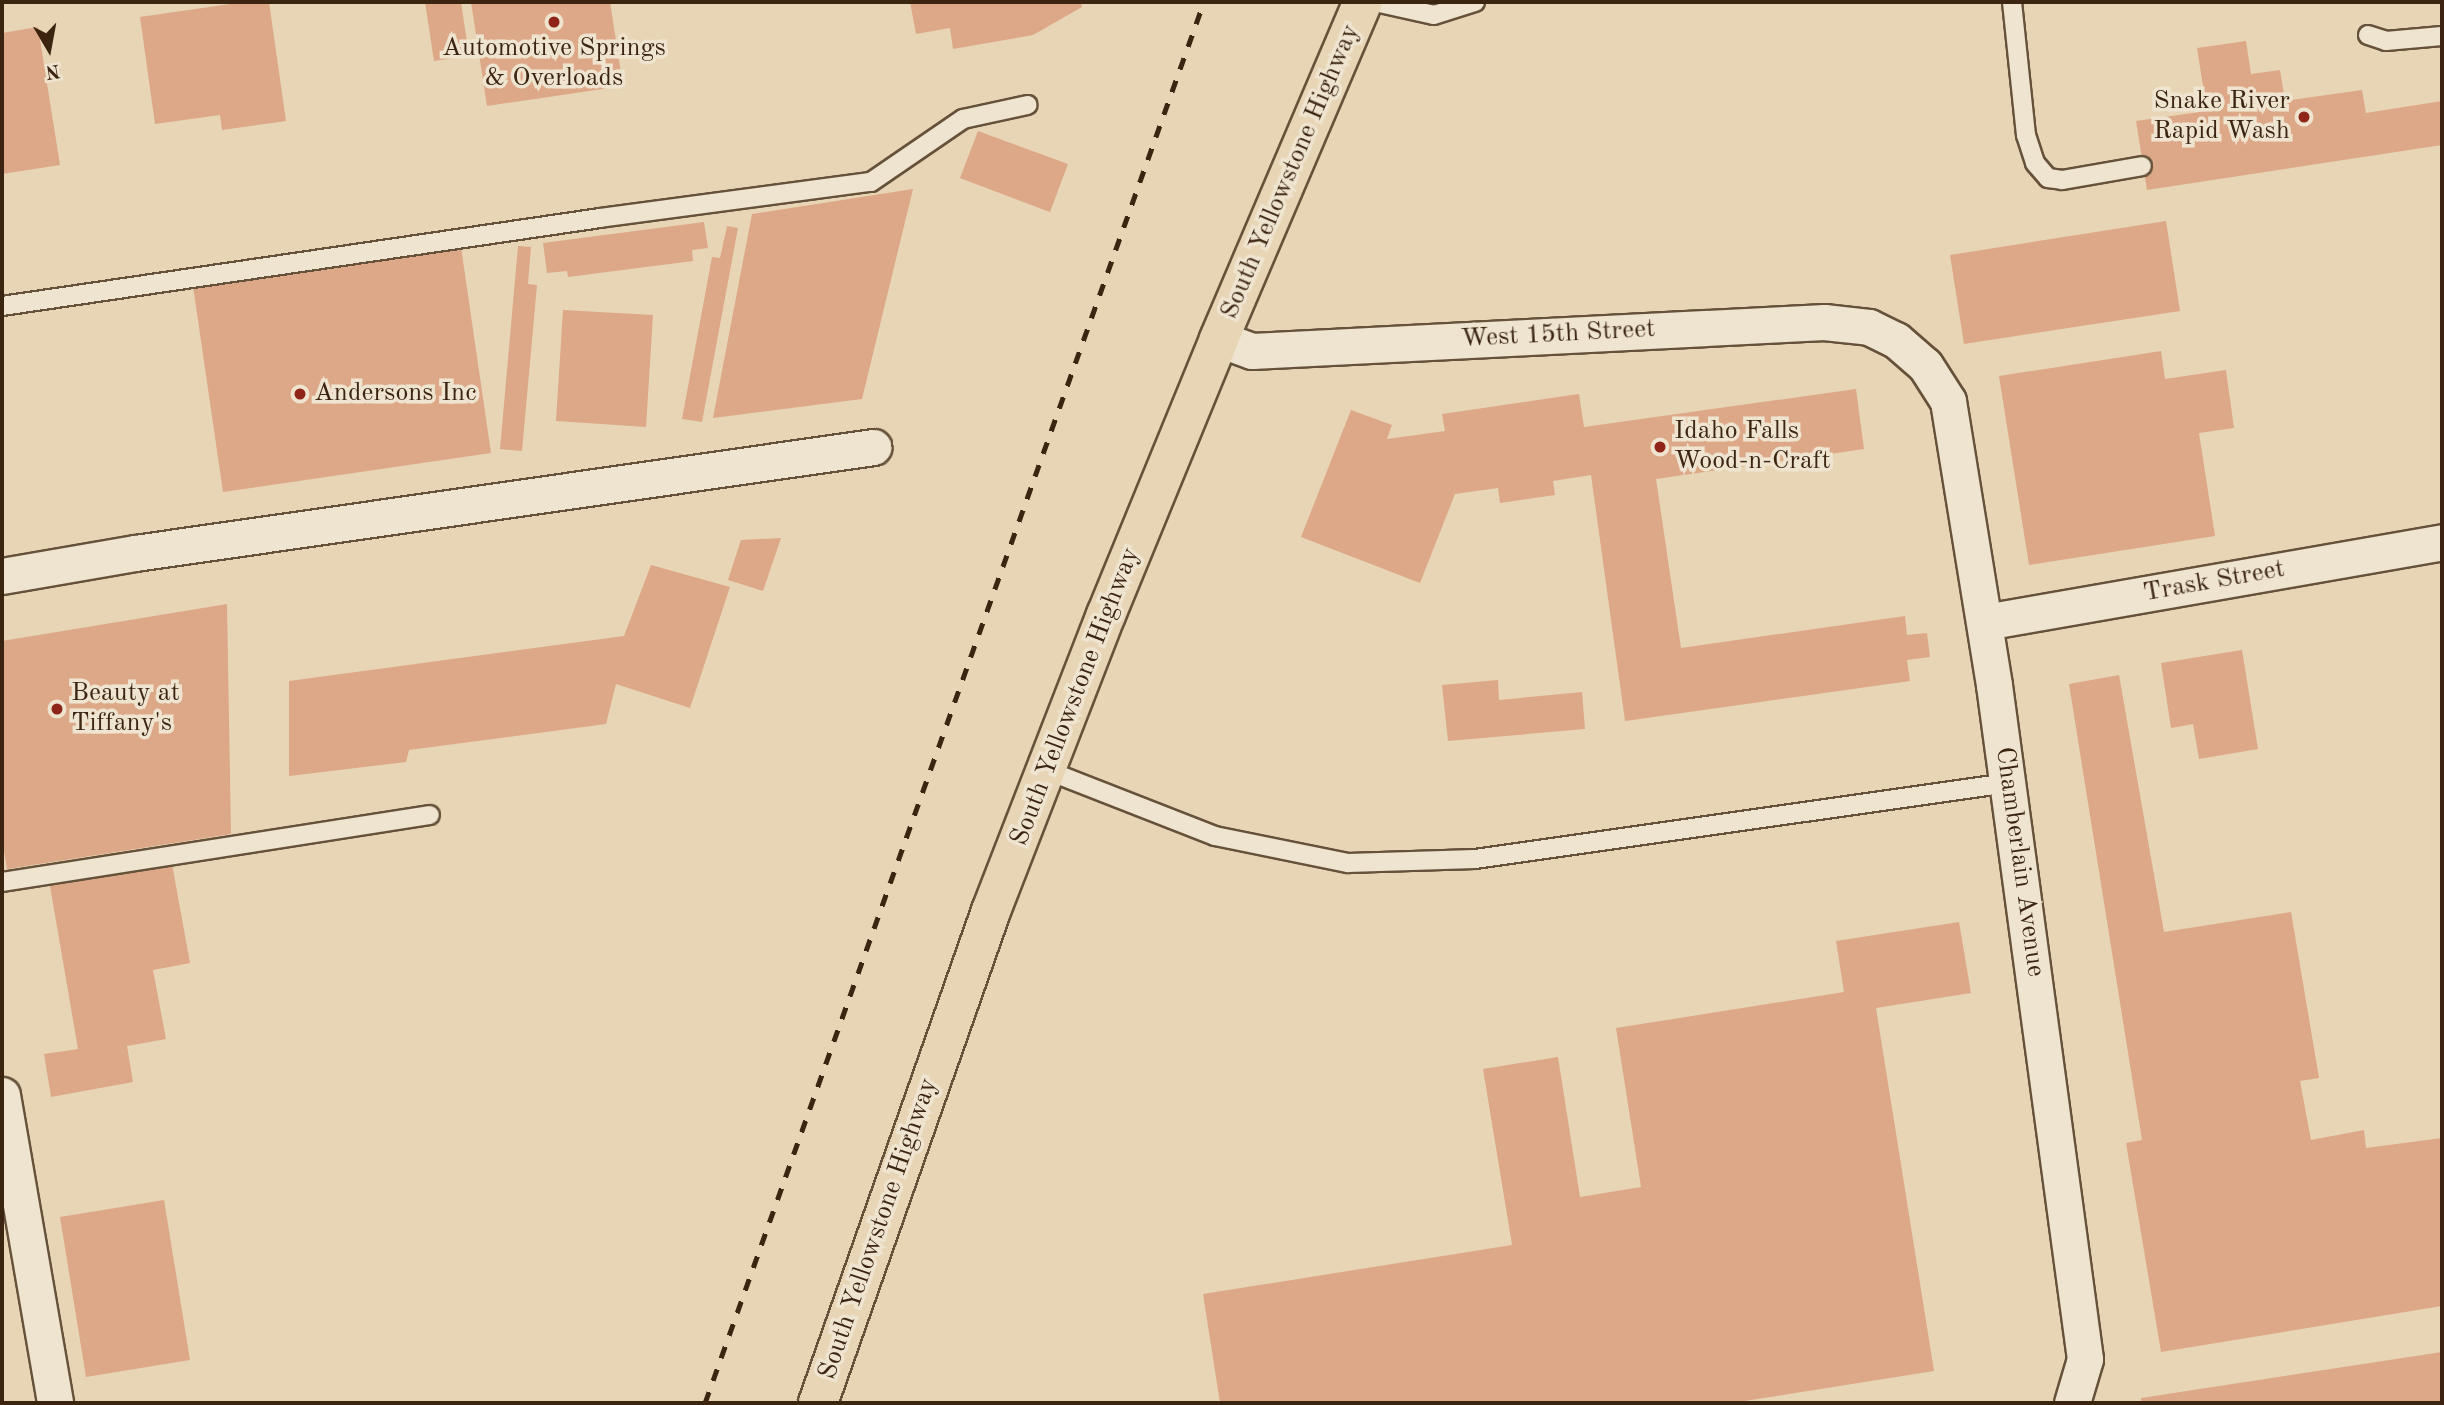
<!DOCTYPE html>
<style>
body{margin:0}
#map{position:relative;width:2444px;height:1405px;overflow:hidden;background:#e7d5b5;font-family:"Old Standard TT",serif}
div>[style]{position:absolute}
.building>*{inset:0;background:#dda887}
.roads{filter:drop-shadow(2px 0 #66513a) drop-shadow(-2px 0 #66513a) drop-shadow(0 2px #66513a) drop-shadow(0 -2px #66513a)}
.lane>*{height:18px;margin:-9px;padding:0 9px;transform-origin:9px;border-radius:9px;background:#efe4cf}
.street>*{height:35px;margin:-17.5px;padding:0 17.5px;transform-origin:17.5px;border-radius:17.5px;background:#efe4cf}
.highway>*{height:38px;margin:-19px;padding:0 19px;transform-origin:19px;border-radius:19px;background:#e7d5b5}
.rail>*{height:5px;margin-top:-2.5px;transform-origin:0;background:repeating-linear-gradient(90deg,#3b2511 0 12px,transparent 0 24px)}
.dots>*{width:19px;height:19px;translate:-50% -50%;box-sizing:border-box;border:4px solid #efe4cf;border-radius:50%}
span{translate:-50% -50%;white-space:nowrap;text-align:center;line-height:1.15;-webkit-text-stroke:7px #efe4cf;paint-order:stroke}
.poi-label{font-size:26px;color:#3b2511}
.right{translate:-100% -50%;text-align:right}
.left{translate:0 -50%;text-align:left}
.street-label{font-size:26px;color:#3b2511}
.frame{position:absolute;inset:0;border:4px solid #3b2511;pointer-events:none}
.north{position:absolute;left:14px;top:14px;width:70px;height:70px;-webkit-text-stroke:5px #efe4cf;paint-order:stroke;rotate:170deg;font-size:19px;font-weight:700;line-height:28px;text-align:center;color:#3b2511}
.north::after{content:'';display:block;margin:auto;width:24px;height:32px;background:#3b2511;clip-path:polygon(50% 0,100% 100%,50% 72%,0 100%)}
</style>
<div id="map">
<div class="building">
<div style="clip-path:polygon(244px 2px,269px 2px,286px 121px,222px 130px,220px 115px,155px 124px,140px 17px)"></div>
<div style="clip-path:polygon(425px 2px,461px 2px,469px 56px,434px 61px)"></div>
<div style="clip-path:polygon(471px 2px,610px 2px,623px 86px,487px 106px)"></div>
<div style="clip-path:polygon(910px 2px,1081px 2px,1082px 7px,1033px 35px,953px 49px,950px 28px,916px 34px)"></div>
<div style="clip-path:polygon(38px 27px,60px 165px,2px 174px,2px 33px)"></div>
<div style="clip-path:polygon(2246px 41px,2251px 74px,2280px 70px,2285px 101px,2362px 90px,2366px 113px,2442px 101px,2442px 145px,2147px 190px,2136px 121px,2207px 111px,2197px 48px)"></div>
<div style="clip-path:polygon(978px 131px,1068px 164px,1050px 212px,960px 178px)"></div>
<div style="clip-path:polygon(913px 189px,862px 399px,713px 418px,752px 214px)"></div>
<div style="clip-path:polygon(2166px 221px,2180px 311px,1964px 344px,1950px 255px)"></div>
<div style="clip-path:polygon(704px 222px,708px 248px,692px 250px,693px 261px,568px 277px,567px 271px,547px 273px,543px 243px)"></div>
<div style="clip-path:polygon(727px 226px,738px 228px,702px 422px,682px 419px,712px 257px,720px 258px)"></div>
<div style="clip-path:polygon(518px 246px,531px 247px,528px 284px,537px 285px,522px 451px,500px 449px)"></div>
<div style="clip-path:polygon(461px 247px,491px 453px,223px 492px,193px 286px)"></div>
<div style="clip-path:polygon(563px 310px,653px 315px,646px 427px,556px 421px)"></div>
<div style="clip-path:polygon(2161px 351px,2165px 379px,2226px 370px,2234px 428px,2199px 433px,2215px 536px,2029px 565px,1999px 376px)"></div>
<div style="clip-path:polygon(1856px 389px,1864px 449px,1656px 479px,1681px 648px,1905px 616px,1907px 635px,1927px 633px,1930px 657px,1907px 660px,1910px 681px,1625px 721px,1591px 475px,1553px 481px,1555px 495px,1500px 503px,1498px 488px,1455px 494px,1420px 583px,1301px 537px,1351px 410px,1392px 425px,1387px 439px,1445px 431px,1442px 414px,1579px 394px,1584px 427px)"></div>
<div style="clip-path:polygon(781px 538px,763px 591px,728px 580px,741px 540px)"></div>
<div style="clip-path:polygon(651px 565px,730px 587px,690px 708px,616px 684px,606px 724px,409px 750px,406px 762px,289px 776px,289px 681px,624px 636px)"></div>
<div style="clip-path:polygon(227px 604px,231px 834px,7px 869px,2px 839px,2px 641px)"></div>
<div style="clip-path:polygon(2242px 650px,2258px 749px,2199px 759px,2193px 724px,2171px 728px,2161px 663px)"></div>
<div style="clip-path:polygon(2119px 675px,2164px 932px,2291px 912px,2319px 1078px,2300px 1081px,2311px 1140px,2364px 1130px,2366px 1148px,2442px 1138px,2442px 1306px,2161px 1352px,2126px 1143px,2142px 1140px,2069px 684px)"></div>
<div style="clip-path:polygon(1498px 680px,1499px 700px,1582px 692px,1585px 729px,1448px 741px,1442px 685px)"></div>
<div style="clip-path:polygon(172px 864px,190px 963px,153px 970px,166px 1039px,127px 1046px,133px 1082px,51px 1097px,44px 1054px,78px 1049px,50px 886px)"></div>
<div style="clip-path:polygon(1959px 922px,1971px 993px,1876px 1008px,1934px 1371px,1732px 1403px,1220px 1403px,1203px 1294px,1512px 1245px,1483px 1069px,1558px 1057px,1580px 1197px,1641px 1187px,1616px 1028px,1844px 992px,1836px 941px)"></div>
<div style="clip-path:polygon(164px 1200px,190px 1360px,86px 1377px,60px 1217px)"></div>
<div style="clip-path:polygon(2442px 1352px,2442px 1403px,2141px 1403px,2141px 1398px)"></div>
</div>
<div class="roads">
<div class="lane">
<div style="left:1375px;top:2px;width:60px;rotate:12.4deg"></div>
<div style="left:1434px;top:15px;width:43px;rotate:-17.6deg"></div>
<div style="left:2012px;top:2px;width:134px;rotate:84deg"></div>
<div style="left:2026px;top:135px;width:29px;rotate:72deg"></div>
<div style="left:2035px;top:163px;width:20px;rotate:49deg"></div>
<div style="left:2048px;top:178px;width:14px;rotate:8deg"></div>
<div style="left:2062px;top:180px;width:81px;rotate:-9.9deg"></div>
<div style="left:2368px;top:35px;width:19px;rotate:18deg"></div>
<div style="left:2386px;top:41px;width:56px;rotate:-5.1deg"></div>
<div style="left:2px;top:306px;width:604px;rotate:-8.37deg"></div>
<div style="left:600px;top:218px;width:273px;rotate:-7.6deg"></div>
<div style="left:871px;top:182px;width:112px;rotate:-34.4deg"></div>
<div style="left:963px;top:119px;width:66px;rotate:-12.3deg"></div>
<div style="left:1046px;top:770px;width:181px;rotate:21.3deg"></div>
<div style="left:1215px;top:836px;width:136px;rotate:11.5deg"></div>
<div style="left:1348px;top:863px;width:127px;rotate:-1.8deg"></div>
<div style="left:1475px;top:859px;width:538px;rotate:-8.12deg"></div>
<div style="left:2px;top:882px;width:433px;rotate:-8.9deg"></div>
</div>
<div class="street">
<div style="left:1219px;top:339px;width:35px;rotate:20deg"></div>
<div style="left:1252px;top:351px;width:573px;rotate:-2.9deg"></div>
<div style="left:1824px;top:322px;width:45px;rotate:6.3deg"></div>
<div style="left:1869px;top:327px;width:30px;rotate:26deg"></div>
<div style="left:1896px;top:340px;width:38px;rotate:41deg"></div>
<div style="left:1925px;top:365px;width:43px;rotate:57.4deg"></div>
<div style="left:1948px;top:401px;width:288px;rotate:80.8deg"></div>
<div style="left:1994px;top:685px;width:680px;rotate:82.31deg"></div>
<div style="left:2085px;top:1359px;width:46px;rotate:106.5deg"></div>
<div style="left:2px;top:576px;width:135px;rotate:-9.8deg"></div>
<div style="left:135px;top:553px;width:746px;rotate:-8.17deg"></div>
<div style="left:1985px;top:622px;width:464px;rotate:-9.9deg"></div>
<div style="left:2px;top:1095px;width:313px;rotate:80.2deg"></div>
</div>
<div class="highway">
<div style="left:818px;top:1403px;width:522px;rotate:-70.63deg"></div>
<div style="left:991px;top:911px;width:318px;rotate:-68.8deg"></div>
<div style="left:1106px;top:615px;width:298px;rotate:-67.7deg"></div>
<div style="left:1219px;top:339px;width:366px;rotate:-66.9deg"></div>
</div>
</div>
<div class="rail">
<div style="left:705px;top:1403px;width:1487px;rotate:-70.4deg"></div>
</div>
<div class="dots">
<div style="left:554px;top:22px;background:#8f2418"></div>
<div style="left:2304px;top:117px;background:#8f2418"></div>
<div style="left:300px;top:394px;background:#8f2418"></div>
<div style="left:1660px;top:447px;background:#8f2418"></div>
<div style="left:57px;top:709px;background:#8f2418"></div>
</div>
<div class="poi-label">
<span style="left:554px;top:64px">Automotive Springs<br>&amp; Overloads</span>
<span class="right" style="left:2290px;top:117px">Snake River<br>Rapid Wash</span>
<span class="left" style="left:314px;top:394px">Andersons Inc</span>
<span class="left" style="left:1674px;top:447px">Idaho Falls<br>Wood-n-Craft</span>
<span class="left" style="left:71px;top:709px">Beauty at<br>Tiffany's</span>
</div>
<div class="street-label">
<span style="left:1291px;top:172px;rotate:-67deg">South Yellowstone Highway</span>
<span style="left:1558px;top:335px;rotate:-3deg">West 15th Street</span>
<span style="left:2214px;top:582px;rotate:-10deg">Trask Street</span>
<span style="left:1076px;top:697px;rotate:-69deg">South Yellowstone Highway</span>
<span style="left:2019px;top:862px;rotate:82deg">Chamberlain Avenue</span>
<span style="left:879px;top:1229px;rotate:-71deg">South Yellowstone Highway</span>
</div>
<div class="frame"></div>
<div class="north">N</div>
</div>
